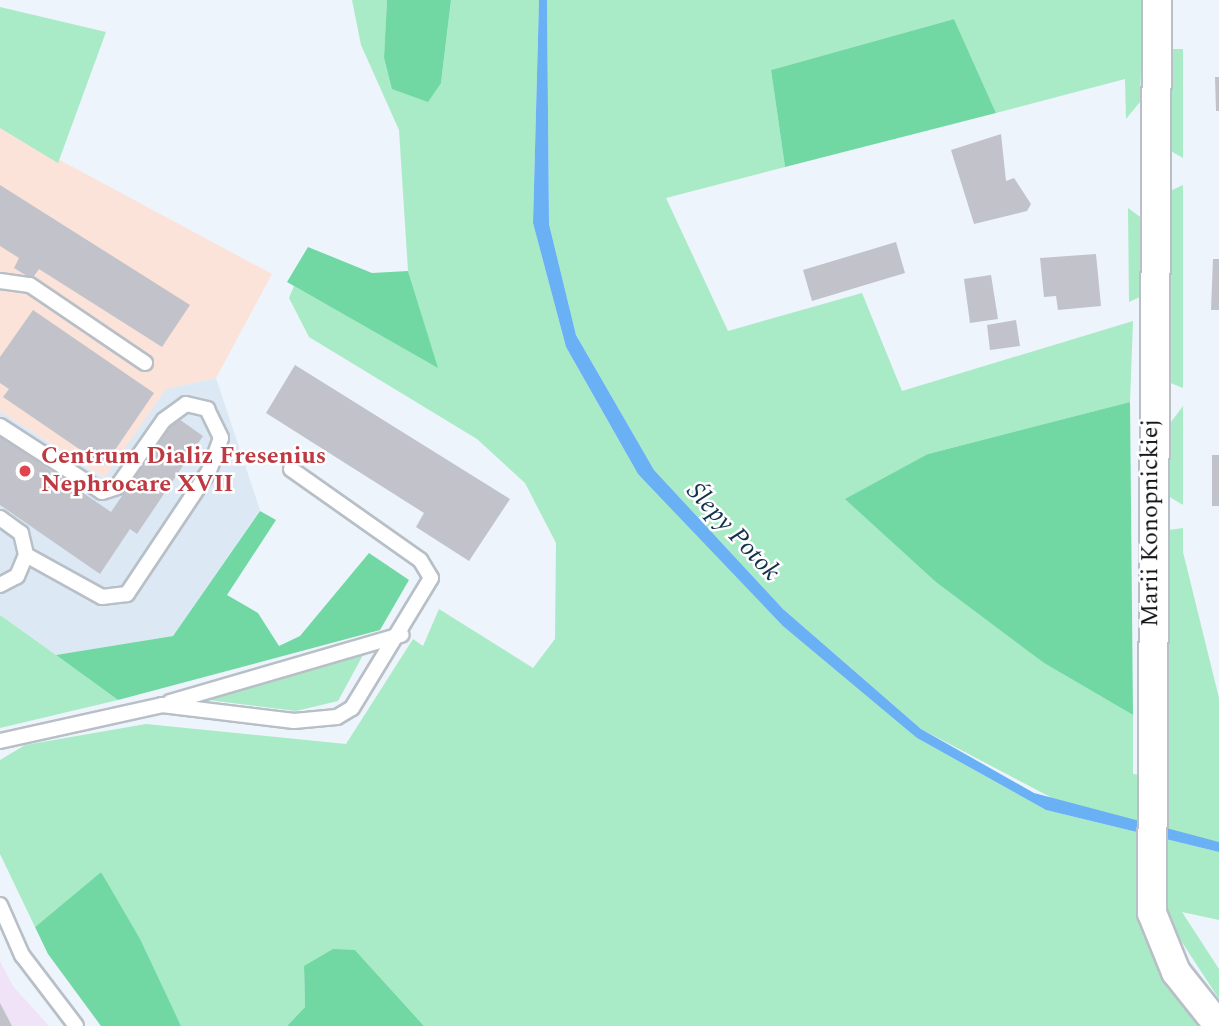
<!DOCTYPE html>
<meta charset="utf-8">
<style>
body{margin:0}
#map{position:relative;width:1219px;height:1026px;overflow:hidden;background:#edf4fb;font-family:Spectral,serif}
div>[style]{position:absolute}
.commercial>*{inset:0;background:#f1e3f7}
.industrial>*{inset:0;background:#fbe3d9}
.built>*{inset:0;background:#dce9f5}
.green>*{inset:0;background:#a9ebc6}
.forest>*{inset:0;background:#71d8a3}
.water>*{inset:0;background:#69b0f5}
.building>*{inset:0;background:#c2c2ca}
.roads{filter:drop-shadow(2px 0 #b8bfc6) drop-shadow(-2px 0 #b8bfc6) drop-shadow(0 2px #b8bfc6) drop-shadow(0 -2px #b8bfc6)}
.service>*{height:14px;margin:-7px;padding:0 7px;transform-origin:7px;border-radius:7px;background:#fff}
.minor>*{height:28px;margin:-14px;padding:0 14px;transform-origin:14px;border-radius:14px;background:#fff}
.dots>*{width:19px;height:19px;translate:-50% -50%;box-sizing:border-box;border:4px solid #fff;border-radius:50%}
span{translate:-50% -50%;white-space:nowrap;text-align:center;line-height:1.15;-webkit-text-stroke:5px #fff;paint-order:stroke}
.health-label{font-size:24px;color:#be3a42;font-weight:700}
.left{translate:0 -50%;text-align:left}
.street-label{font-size:24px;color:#131517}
.water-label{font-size:26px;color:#14324d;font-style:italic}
</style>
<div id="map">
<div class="commercial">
<div style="clip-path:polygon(0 961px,13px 986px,49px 1026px,0 1026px)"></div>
</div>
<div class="industrial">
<div style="clip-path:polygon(0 128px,272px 274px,216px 378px,166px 389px,105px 478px,0 411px)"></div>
</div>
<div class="built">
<div style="clip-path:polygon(216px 378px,260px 510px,173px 636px,56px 655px,0 615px,0 411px,104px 478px,166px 389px)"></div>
</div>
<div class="green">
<div style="clip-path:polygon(352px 0,387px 0,384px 57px,441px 83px,451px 0,539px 0,533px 223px,566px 347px,638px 474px,917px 738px,1046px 810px,1219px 852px,1219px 920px,1182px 912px,1219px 969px,1219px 999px,1174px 930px,1167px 906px,1168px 844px,1138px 838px,1143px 935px,1161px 972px,1202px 1026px,424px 1026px,355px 950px,304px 966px,305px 1007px,287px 1026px,181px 1026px,101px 872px,35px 927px,0 854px,0 760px,25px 745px,146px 724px,346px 744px,413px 639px,423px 646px,439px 609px,533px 668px,555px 639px,556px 543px,525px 483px,477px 439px,309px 337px,289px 298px,294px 286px,437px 367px,408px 271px,399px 130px,361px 45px)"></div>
<div style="clip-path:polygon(547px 0,1143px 0,1140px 102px,1126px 119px,1125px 79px,996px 113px,954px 19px,771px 70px,785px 167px,666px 198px,728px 331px,862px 293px,902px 391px,1133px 321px,1130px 402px,928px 454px,993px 623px,1044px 663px,1133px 715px,1133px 774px,1167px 777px,1166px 541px,1169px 530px,1183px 528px,1183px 552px,1219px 698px,1219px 842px,1073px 809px,921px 729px,783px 609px,654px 470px,576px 335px,549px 224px)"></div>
<div style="clip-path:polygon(1166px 0,1173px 0,1173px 49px,1183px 49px,1183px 158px,1169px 150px)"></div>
<div style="clip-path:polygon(0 7px,106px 32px,58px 163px,0 128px)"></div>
<div style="clip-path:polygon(1183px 185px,1183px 388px,1168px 382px,1168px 192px)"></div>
<div style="clip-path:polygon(1128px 208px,1143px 219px,1140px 297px,1129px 302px)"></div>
<div style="clip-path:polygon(1183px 406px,1183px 505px,1168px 496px,1168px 426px)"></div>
<div style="clip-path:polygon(0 615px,56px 655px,118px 700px,0 728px)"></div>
<div style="clip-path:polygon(363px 655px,338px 701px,296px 711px,208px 700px)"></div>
</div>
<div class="forest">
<div style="clip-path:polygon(387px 0,451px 0,441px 83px,428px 102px,392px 89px,384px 57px)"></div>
<div style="clip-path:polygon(954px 19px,996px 113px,785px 167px,771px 70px)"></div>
<div style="clip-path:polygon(308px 247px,372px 273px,408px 271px,438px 368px,287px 282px)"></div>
<div style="clip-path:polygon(1130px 402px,1133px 715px,1044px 663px,936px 582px,845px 499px,928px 454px)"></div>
<div style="clip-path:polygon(260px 511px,276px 520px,227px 595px,258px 613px,279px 646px,300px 636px,369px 553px,409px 580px,380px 630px,118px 700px,56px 655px,173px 636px)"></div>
<div style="clip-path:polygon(101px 872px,140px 939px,181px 1026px,101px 1026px,48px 954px,35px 927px)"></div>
<div style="clip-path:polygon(333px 949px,355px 950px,424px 1026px,287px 1026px,305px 1007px,304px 966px)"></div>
</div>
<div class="water">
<div style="clip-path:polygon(539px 0,547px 0,549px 224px,576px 335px,654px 470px,783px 609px,921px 729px,1034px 793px,1219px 842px,1219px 852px,1046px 810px,917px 738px,783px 626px,638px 474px,566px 347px,533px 223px)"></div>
</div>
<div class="building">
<div style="clip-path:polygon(1215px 77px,1219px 77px,1219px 111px,1216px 111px)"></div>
<div style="clip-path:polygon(1001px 134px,1006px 181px,1014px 178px,1031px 204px,1027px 211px,974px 224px,951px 150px)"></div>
<div style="clip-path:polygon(0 185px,190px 305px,162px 347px,39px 269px,32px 279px,14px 268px,19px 258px,0 246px)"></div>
<div style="clip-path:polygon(896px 242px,905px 273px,812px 301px,803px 270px)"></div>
<div style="clip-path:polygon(1096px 254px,1101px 306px,1058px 310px,1056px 296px,1044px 297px,1040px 258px)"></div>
<div style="clip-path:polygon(1213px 259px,1219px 259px,1219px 310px,1211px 310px)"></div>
<div style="clip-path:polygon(991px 275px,998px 319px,970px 323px,964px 279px)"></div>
<div style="clip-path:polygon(33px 310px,154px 393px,104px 466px,3px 397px,9px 389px,0 383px,0 357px)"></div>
<div style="clip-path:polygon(1016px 320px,1020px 346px,990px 350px,987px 325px)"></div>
<div style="clip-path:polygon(295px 365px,510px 499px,469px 561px,416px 527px,424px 513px,266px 413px)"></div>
<div style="clip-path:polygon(176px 417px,203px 436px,137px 534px,130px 529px,100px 574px,0 505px,0 436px,111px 512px)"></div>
<div style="clip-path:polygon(1212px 455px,1219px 455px,1219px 506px,1212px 506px)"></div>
<div style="clip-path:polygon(0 1003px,12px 1026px,0 1026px)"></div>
</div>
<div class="roads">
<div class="service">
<div style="left:0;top:281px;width:30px;rotate:8deg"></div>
<div style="left:30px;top:285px;width:139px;rotate:34.1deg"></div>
<div style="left:0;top:426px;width:121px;rotate:32.9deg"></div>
<div style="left:102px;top:492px;width:16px;rotate:-18deg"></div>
<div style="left:117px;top:487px;width:82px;rotate:-55deg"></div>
<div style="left:164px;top:420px;width:27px;rotate:-36deg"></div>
<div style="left:186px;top:404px;width:22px;rotate:13deg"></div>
<div style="left:207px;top:409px;width:32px;rotate:64deg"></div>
<div style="left:221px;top:438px;width:35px;rotate:110deg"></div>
<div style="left:209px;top:471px;width:148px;rotate:123.7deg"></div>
<div style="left:127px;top:594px;width:25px;rotate:173deg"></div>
<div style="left:102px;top:597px;width:87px;rotate:-151.1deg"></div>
<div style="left:0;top:518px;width:26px;rotate:36deg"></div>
<div style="left:21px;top:533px;width:23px;rotate:77deg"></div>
<div style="left:26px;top:555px;width:23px;rotate:113deg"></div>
<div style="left:17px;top:576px;width:19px;rotate:152deg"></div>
<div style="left:170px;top:702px;width:241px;rotate:-16.2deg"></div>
<div style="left:0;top:741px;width:166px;rotate:-12.5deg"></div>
<div style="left:162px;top:705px;width:133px;rotate:6.9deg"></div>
<div style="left:294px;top:721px;width:43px;rotate:-5.3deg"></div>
<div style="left:337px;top:717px;width:17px;rotate:-31deg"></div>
<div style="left:352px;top:708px;width:152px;rotate:-58.7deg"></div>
<div style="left:431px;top:578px;width:21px;rotate:-121deg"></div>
<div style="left:420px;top:560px;width:158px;rotate:-144.8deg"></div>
<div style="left:0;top:905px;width:55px;rotate:66.3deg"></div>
<div style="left:22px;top:955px;width:89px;rotate:52.7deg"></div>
</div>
<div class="minor">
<div style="left:1157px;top:0;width:913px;rotate:90.31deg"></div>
<div style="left:1152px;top:913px;width:64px;rotate:67.9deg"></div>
<div style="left:1176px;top:972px;width:69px;rotate:51.5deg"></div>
</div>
</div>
<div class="dots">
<div style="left:25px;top:471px;background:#e0444e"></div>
</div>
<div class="health-label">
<span class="left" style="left:41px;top:471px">Centrum Dializ Fresenius<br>Nephrocare XVII</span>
</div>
<div class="street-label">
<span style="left:1151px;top:523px;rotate:-90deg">Marii Konopnickiej</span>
</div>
<div class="water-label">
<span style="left:733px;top:532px;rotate:47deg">Ślepy Potok</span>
</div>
</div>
